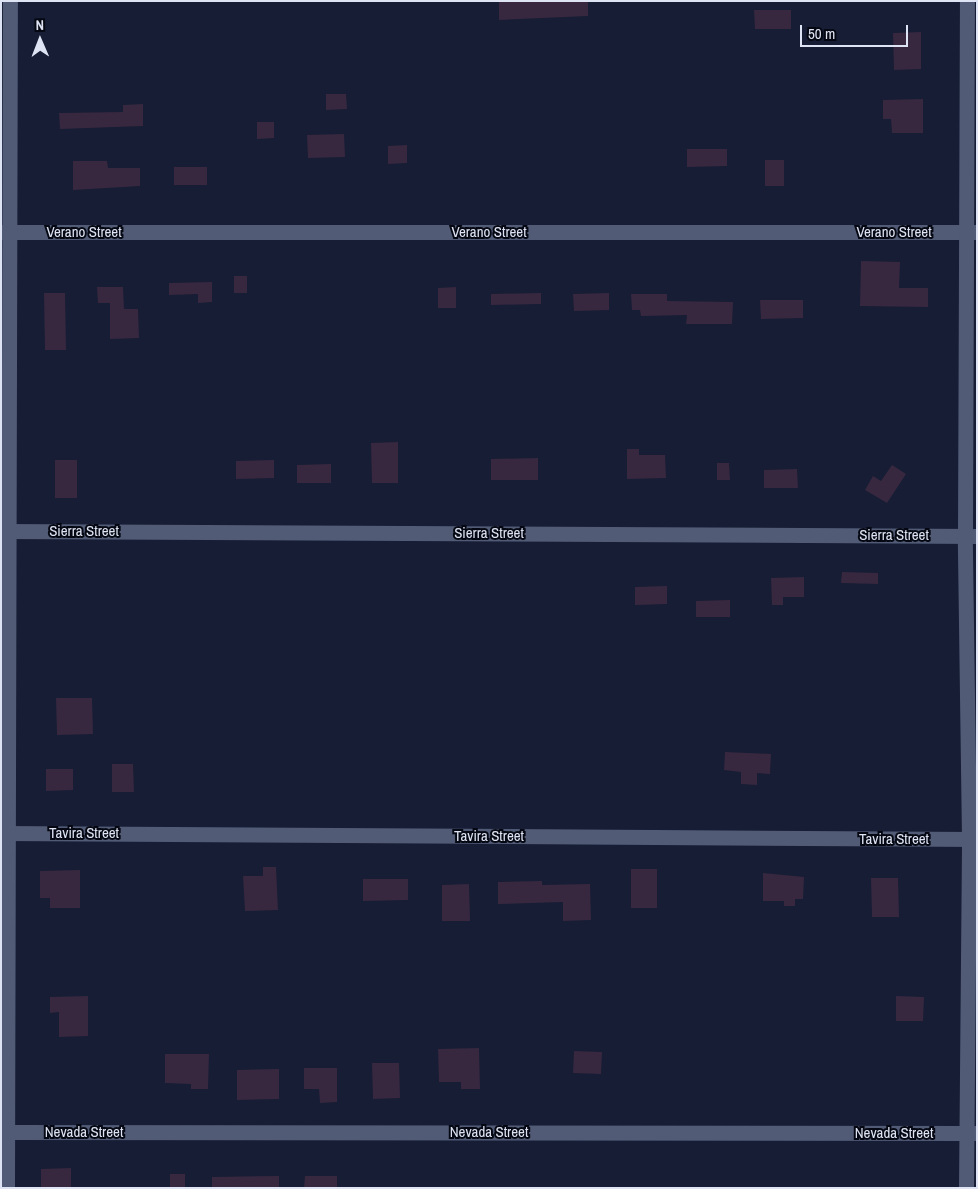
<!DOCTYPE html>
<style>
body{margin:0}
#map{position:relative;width:978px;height:1189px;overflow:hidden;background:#161d34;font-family:"Archivo Narrow",sans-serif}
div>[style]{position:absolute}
.building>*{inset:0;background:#372840}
.street>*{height:15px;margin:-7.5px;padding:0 7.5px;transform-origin:7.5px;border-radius:7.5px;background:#515b76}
span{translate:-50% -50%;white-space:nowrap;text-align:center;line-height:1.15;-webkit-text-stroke:4px #050812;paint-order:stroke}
.street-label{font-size:15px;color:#dee4f4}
.frame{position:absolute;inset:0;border:2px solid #dee4f4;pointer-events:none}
.north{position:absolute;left:15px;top:15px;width:50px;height:50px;-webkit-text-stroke:4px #050812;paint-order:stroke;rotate:359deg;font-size:14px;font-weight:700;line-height:20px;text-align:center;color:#dee4f4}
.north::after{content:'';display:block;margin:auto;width:18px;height:22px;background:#dee4f4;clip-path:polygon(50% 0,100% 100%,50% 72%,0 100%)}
.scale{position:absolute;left:800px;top:25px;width:108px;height:22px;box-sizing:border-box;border:2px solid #dee4f4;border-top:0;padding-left:6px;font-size:15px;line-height:18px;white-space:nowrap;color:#dee4f4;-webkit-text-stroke:4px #050812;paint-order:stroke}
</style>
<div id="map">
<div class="building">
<div style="clip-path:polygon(499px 1px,588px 1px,588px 16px,499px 20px)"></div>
<div style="clip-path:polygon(754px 10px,791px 10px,791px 29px,755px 29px)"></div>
<div style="clip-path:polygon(921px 32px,921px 69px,894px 70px,893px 33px)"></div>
<div style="clip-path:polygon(326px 94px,346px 94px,347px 109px,326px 110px)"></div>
<div style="clip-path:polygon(923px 99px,923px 133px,892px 133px,891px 119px,883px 119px,883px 100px)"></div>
<div style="clip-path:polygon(143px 104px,143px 126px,60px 129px,59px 113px,123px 112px,123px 105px)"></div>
<div style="clip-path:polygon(257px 122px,274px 122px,274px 138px,257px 139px)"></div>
<div style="clip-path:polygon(344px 134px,345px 157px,308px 158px,307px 135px)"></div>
<div style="clip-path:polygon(407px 145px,407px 163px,388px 164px,388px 146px)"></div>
<div style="clip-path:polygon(687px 149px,727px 149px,727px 166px,687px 167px)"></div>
<div style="clip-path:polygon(765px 160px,784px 160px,784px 186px,765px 186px)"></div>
<div style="clip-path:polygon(73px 161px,107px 161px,108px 168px,140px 168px,140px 186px,73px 190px)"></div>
<div style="clip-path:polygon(174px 167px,207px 167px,207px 185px,174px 185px)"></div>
<div style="clip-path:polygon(861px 261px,900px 262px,899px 288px,928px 288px,928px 307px,860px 306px)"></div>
<div style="clip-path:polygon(234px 276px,247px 276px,247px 293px,234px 293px)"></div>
<div style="clip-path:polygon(212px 282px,212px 302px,198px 303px,198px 294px,169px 295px,169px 283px)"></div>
<div style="clip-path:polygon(97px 287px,123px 287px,124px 309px,138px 309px,139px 338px,110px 339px,110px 303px,98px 303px)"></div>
<div style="clip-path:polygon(456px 287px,456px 308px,438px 308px,438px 288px)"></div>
<div style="clip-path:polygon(44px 293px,65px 293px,66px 350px,45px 350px)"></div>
<div style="clip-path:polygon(541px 293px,541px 304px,491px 305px,491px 294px)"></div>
<div style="clip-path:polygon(609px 293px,609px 310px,574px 311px,573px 294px)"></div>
<div style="clip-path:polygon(631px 294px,667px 294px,667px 301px,733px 302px,732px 324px,686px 324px,687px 315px,641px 316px,640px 310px,632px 310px)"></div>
<div style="clip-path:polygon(760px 300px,803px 300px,803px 318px,761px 319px)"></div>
<div style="clip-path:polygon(398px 442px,398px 483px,372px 483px,371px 443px)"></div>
<div style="clip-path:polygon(627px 449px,639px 449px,639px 455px,665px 455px,666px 478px,627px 479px)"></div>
<div style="clip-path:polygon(538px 458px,538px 480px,491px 480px,491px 459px)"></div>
<div style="clip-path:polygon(55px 460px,77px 460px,77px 498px,55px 498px)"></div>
<div style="clip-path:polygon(274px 460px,274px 478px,236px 479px,236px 461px)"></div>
<div style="clip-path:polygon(717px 463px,729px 463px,730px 480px,717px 480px)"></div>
<div style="clip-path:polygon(331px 464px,331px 483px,297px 483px,297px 465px)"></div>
<div style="clip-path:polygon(892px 465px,906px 474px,887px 503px,865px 490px,873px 476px,881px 481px)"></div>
<div style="clip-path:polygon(797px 469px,798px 488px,764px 488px,764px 470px)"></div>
<div style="clip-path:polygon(842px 572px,878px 573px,878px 584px,841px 583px)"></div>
<div style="clip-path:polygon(804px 577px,804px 597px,783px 597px,783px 605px,772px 605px,771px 578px)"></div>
<div style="clip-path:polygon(667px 586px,667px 604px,635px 605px,635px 587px)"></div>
<div style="clip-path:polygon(730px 600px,730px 617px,696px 617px,696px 601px)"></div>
<div style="clip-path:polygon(56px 698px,92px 698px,93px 734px,57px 735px)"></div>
<div style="clip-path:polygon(725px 752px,771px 754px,770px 774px,757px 773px,757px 785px,741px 784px,741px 772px,724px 770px)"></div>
<div style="clip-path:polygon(112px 764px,133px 764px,134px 792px,112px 792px)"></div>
<div style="clip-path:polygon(46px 769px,73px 769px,73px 790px,46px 791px)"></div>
<div style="clip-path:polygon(263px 867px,276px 867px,278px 910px,245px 911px,243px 876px,263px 876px)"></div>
<div style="clip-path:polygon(631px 869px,657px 869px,657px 908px,631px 908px)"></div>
<div style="clip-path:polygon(80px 870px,80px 908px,50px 908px,50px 898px,40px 898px,40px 871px)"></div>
<div style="clip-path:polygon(763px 873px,804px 877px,803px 899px,795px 899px,795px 906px,784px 906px,784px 901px,763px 901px)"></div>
<div style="clip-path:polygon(871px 878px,898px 878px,899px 917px,872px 917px)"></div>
<div style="clip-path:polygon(363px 879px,408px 879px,408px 900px,363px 901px)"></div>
<div style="clip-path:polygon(542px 881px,542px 885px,590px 884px,591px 920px,563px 921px,563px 902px,498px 904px,498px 882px)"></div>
<div style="clip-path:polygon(469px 884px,470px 921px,442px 921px,442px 885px)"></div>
<div style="clip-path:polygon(88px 996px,88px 1036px,59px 1037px,59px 1012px,50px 1013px,50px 997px)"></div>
<div style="clip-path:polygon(896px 996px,924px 997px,923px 1021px,896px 1021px)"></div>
<div style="clip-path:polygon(479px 1048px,480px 1089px,461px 1089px,461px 1082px,439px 1082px,438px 1049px)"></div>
<div style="clip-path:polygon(574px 1051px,602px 1052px,601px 1074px,573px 1073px)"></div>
<div style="clip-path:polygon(165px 1054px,209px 1054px,208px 1089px,191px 1089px,191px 1084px,165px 1083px)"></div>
<div style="clip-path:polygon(372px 1063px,399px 1063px,400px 1098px,373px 1099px)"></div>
<div style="clip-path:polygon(304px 1068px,337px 1068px,337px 1102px,320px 1103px,319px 1089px,304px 1089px)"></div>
<div style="clip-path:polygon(279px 1069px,279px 1099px,237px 1100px,237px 1070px)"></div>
<div style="clip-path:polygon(71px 1168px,71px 1188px,41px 1188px,41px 1169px)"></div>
<div style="clip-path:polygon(170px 1174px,185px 1174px,185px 1188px,170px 1188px)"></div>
<div style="clip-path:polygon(279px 1176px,279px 1188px,212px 1188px,212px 1177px)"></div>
<div style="clip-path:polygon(305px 1176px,337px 1176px,337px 1188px,304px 1188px)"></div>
</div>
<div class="street">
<div style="left:1px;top:232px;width:974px"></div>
<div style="left:1px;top:531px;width:976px;rotate:0.29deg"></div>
<div style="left:1px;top:833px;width:976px;rotate:0.35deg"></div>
<div style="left:1px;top:1132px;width:974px;rotate:0.06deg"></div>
<div style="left:7px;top:1188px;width:1187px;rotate:-89.86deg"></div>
<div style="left:966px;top:1188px;width:349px;rotate:-89.5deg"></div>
<div style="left:969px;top:839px;width:303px;rotate:-90.8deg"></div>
<div style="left:965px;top:536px;width:535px;rotate:-89.79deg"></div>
</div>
<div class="street-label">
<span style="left:84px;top:232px">Verano Street</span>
<span style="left:489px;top:232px">Verano Street</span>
<span style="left:894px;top:232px">Verano Street</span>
<span style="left:84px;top:531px">Sierra Street</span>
<span style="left:489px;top:533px">Sierra Street</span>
<span style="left:894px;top:535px">Sierra Street</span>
<span style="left:84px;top:833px">Tavira Street</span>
<span style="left:489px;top:836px">Tavira Street</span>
<span style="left:894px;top:839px">Tavira Street</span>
<span style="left:84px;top:1132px">Nevada Street</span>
<span style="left:489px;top:1132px">Nevada Street</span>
<span style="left:894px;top:1133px">Nevada Street</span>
</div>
<div class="frame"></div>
<div class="north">N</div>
<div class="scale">50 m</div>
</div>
